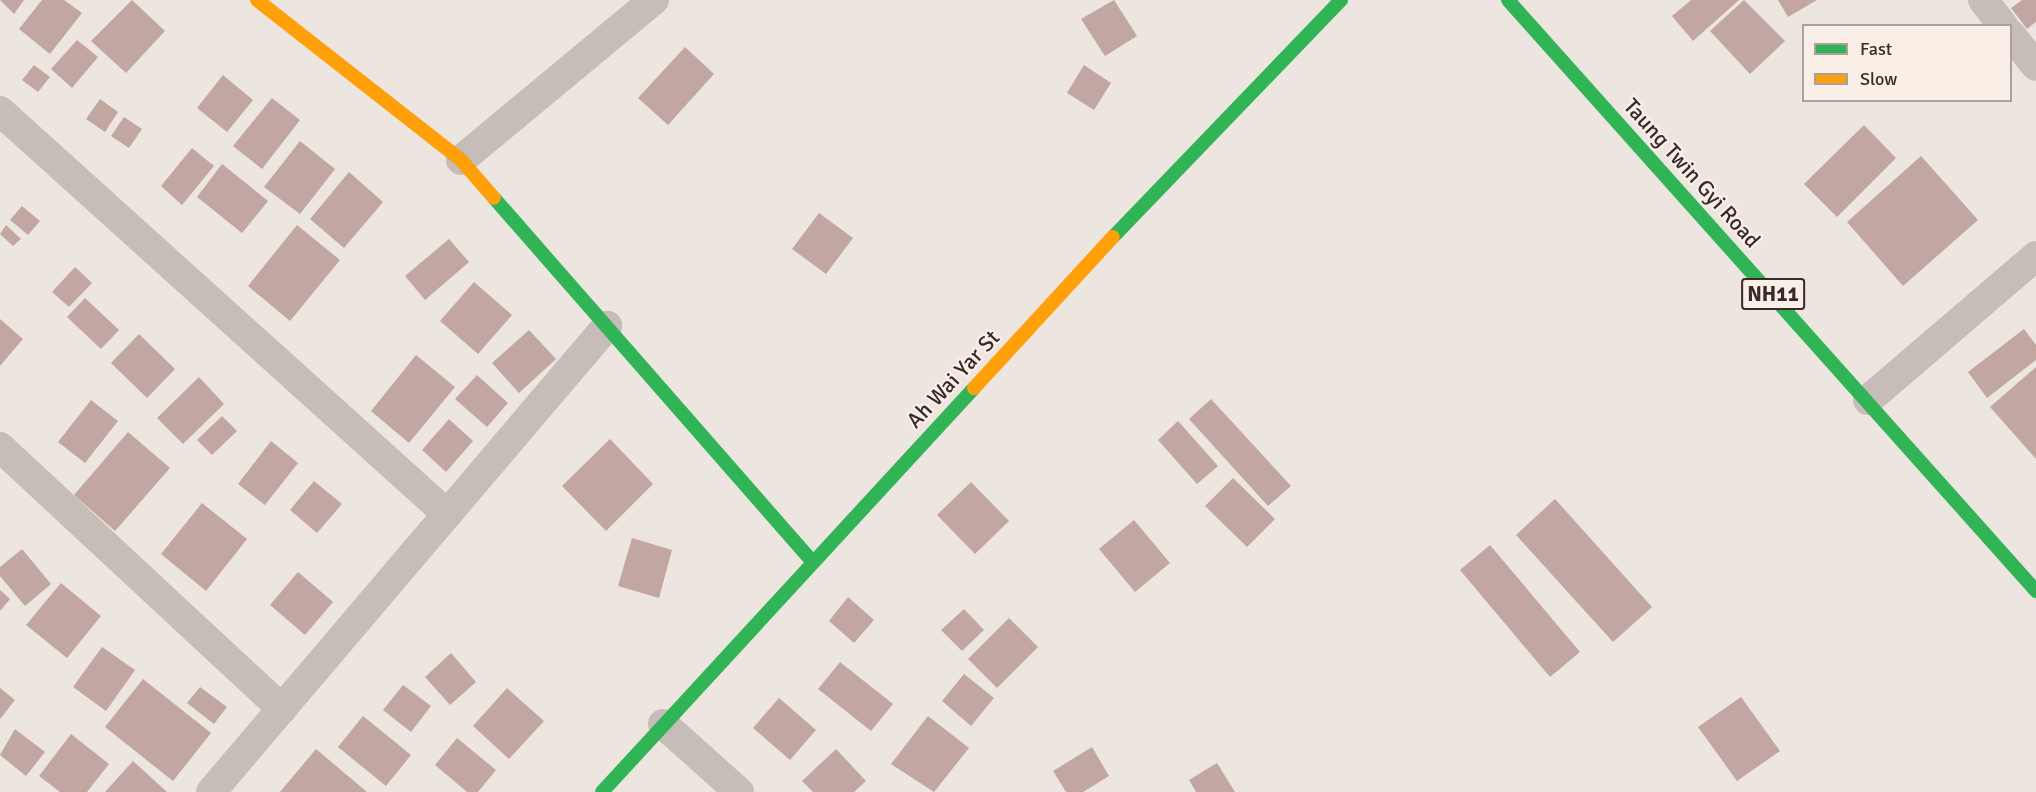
<!DOCTYPE html>
<style>
body{margin:0}
#map{position:relative;width:2036px;height:792px;overflow:hidden;background:#ede5e0;font-family:Signika,sans-serif}
div>[style]{position:absolute}
.building>*{inset:0;background:#c2a6a1}
.street>*{height:30px;margin:-15px;padding:0 15px;transform-origin:15px;border-radius:15px;background:#c6bdb9}
.fast>*{height:14px;margin:-7px;padding:0 7px;transform-origin:7px;border-radius:7px;background:#30b455}
.slow>*{height:14px;margin:-7px;padding:0 7px;transform-origin:7px;border-radius:7px;background:#ff9f0a}
span{translate:-50% -50%;white-space:nowrap;text-align:center;line-height:1.15;-webkit-text-stroke:4.5px #faefe7;paint-order:stroke}
.shield-label span{padding:2px 4px;background:#faefe7;border:2px solid;border-radius:4px;-webkit-text-stroke-width:0}
.shield-label{font-size:21px;color:#372a27;font-weight:700}
.street-label{font-size:22px;color:#372a27}
.legend{position:absolute;left:1802px;top:24px;width:210px;height:78px;box-sizing:border-box;background:#faefe7;border:2px solid #aca09a;margin:0;padding:8px 10px;list-style:none;font-size:18px;color:#372a27}
.legend li{display:flex;align-items:center;gap:12px;height:30px}
.legend b{width:30px;border:2px solid #aca09a}
</style>
<div id="map">
<div class="building">
<div style="clip-path:polygon(0 0,24px 0,14px 14px)"></div>
<div style="clip-path:polygon(42px 0,64px 0,82px 13px,50px 54px,19px 29px)"></div>
<div style="clip-path:polygon(132px 0,165px 31px,126px 73px,91px 41px)"></div>
<div style="clip-path:polygon(1114px 0,1137px 36px,1105px 56px,1081px 19px)"></div>
<div style="clip-path:polygon(1691px 0,1739px 0,1693px 41px,1672px 16px)"></div>
<div style="clip-path:polygon(1744px 0,1785px 41px,1750px 74px,1710px 31px)"></div>
<div style="clip-path:polygon(1778px 0,1817px 0,1788px 17px)"></div>
<div style="clip-path:polygon(2022px 0,2036px 0,2036px 22px,2027px 29px,2011px 8px)"></div>
<div style="clip-path:polygon(77px 40px,98px 57px,72px 88px,51px 69px)"></div>
<div style="clip-path:polygon(685px 47px,714px 74px,668px 125px,638px 98px)"></div>
<div style="clip-path:polygon(34px 65px,50px 77px,38px 92px,22px 80px)"></div>
<div style="clip-path:polygon(1084px 65px,1111px 83px,1094px 110px,1067px 93px)"></div>
<div style="clip-path:polygon(223px 75px,253px 100px,227px 132px,197px 108px)"></div>
<div style="clip-path:polygon(272px 98px,300px 120px,262px 169px,233px 146px)"></div>
<div style="clip-path:polygon(100px 99px,118px 112px,105px 132px,86px 119px)"></div>
<div style="clip-path:polygon(124px 117px,142px 129px,129px 148px,111px 136px)"></div>
<div style="clip-path:polygon(1864px 125px,1896px 158px,1837px 217px,1804px 184px)"></div>
<div style="clip-path:polygon(300px 141px,335px 169px,300px 214px,264px 187px)"></div>
<div style="clip-path:polygon(192px 148px,214px 166px,182px 205px,161px 186px)"></div>
<div style="clip-path:polygon(1921px 156px,1978px 220px,1903px 286px,1847px 222px)"></div>
<div style="clip-path:polygon(222px 164px,268px 201px,242px 233px,197px 197px)"></div>
<div style="clip-path:polygon(349px 172px,383px 202px,344px 248px,310px 219px)"></div>
<div style="clip-path:polygon(22px 206px,40px 221px,28px 235px,10px 220px)"></div>
<div style="clip-path:polygon(819px 213px,853px 238px,826px 274px,792px 249px)"></div>
<div style="clip-path:polygon(6px 225px,21px 239px,13px 246px,0 234px)"></div>
<div style="clip-path:polygon(297px 225px,340px 260px,290px 321px,248px 286px)"></div>
<div style="clip-path:polygon(449px 239px,469px 262px,425px 300px,405px 276px)"></div>
<div style="clip-path:polygon(75px 267px,92px 283px,69px 307px,52px 292px)"></div>
<div style="clip-path:polygon(474px 282px,512px 315px,478px 354px,440px 321px)"></div>
<div style="clip-path:polygon(85px 298px,119px 330px,101px 349px,67px 317px)"></div>
<div style="clip-path:polygon(0 319px,23px 339px,0 366px)"></div>
<div style="clip-path:polygon(2024px 329px,2036px 345px,2036px 360px,1987px 398px,1968px 372px)"></div>
<div style="clip-path:polygon(529px 330px,556px 359px,519px 393px,492px 363px)"></div>
<div style="clip-path:polygon(139px 334px,175px 369px,147px 398px,111px 363px)"></div>
<div style="clip-path:polygon(416px 355px,455px 387px,409px 443px,371px 411px)"></div>
<div style="clip-path:polygon(2036px 367px,2036px 459px,1990px 407px)"></div>
<div style="clip-path:polygon(477px 375px,508px 403px,487px 427px,455px 399px)"></div>
<div style="clip-path:polygon(199px 377px,224px 404px,183px 444px,157px 418px)"></div>
<div style="clip-path:polygon(1211px 399px,1291px 486px,1268px 506px,1189px 419px)"></div>
<div style="clip-path:polygon(91px 400px,118px 421px,85px 463px,58px 442px)"></div>
<div style="clip-path:polygon(222px 416px,237px 431px,212px 455px,197px 440px)"></div>
<div style="clip-path:polygon(449px 419px,473px 441px,446px 472px,422px 450px)"></div>
<div style="clip-path:polygon(1178px 421px,1218px 466px,1197px 484px,1158px 440px)"></div>
<div style="clip-path:polygon(128px 432px,170px 468px,115px 531px,74px 495px)"></div>
<div style="clip-path:polygon(610px 439px,653px 484px,606px 531px,562px 486px)"></div>
<div style="clip-path:polygon(271px 441px,298px 463px,265px 505px,238px 484px)"></div>
<div style="clip-path:polygon(1233px 478px,1275px 519px,1247px 547px,1205px 506px)"></div>
<div style="clip-path:polygon(314px 481px,342px 504px,317px 533px,290px 510px)"></div>
<div style="clip-path:polygon(971px 482px,1009px 521px,975px 554px,937px 515px)"></div>
<div style="clip-path:polygon(1555px 499px,1652px 607px,1613px 642px,1516px 535px)"></div>
<div style="clip-path:polygon(202px 503px,247px 539px,206px 591px,161px 554px)"></div>
<div style="clip-path:polygon(1134px 520px,1170px 563px,1135px 592px,1099px 549px)"></div>
<div style="clip-path:polygon(632px 538px,672px 550px,659px 598px,618px 586px)"></div>
<div style="clip-path:polygon(1490px 545px,1580px 652px,1550px 677px,1460px 570px)"></div>
<div style="clip-path:polygon(22px 549px,51px 584px,25px 606px,0 576px,0 567px)"></div>
<div style="clip-path:polygon(298px 572px,333px 602px,305px 635px,270px 605px)"></div>
<div style="clip-path:polygon(61px 583px,101px 616px,67px 658px,26px 625px)"></div>
<div style="clip-path:polygon(0 590px,10px 599px,0 611px)"></div>
<div style="clip-path:polygon(848px 597px,874px 620px,854px 643px,829px 621px)"></div>
<div style="clip-path:polygon(964px 609px,984px 630px,962px 651px,941px 630px)"></div>
<div style="clip-path:polygon(1009px 618px,1038px 647px,997px 688px,968px 659px)"></div>
<div style="clip-path:polygon(102px 647px,135px 670px,106px 711px,73px 687px)"></div>
<div style="clip-path:polygon(451px 653px,476px 682px,450px 705px,425px 677px)"></div>
<div style="clip-path:polygon(840px 662px,893px 704px,871px 731px,818px 689px)"></div>
<div style="clip-path:polygon(964px 674px,994px 698px,971px 726px,942px 701px)"></div>
<div style="clip-path:polygon(143px 679px,211px 733px,173px 781px,105px 727px)"></div>
<div style="clip-path:polygon(403px 685px,431px 706px,411px 732px,383px 710px)"></div>
<div style="clip-path:polygon(200px 687px,227px 707px,214px 724px,187px 703px)"></div>
<div style="clip-path:polygon(0 688px,15px 700px,0 719px)"></div>
<div style="clip-path:polygon(507px 688px,544px 721px,509px 759px,473px 726px)"></div>
<div style="clip-path:polygon(1741px 697px,1780px 751px,1737px 781px,1698px 727px)"></div>
<div style="clip-path:polygon(779px 698px,816px 730px,790px 760px,753px 728px)"></div>
<div style="clip-path:polygon(363px 716px,411px 755px,386px 786px,338px 747px)"></div>
<div style="clip-path:polygon(928px 716px,969px 748px,934px 792px,891px 764px)"></div>
<div style="clip-path:polygon(15px 729px,45px 752px,26px 776px,0 755px)"></div>
<div style="clip-path:polygon(71px 734px,109px 764px,87px 792px,60px 792px,39px 776px)"></div>
<div style="clip-path:polygon(457px 738px,496px 770px,478px 792px,467px 792px,435px 765px)"></div>
<div style="clip-path:polygon(1092px 747px,1109px 776px,1083px 792px,1066px 792px,1053px 771px)"></div>
<div style="clip-path:polygon(316px 749px,367px 792px,280px 792px)"></div>
<div style="clip-path:polygon(836px 749px,866px 781px,854px 792px,813px 792px,802px 781px)"></div>
<div style="clip-path:polygon(133px 761px,167px 792px,105px 792px)"></div>
<div style="clip-path:polygon(1217px 763px,1235px 792px,1196px 792px,1189px 780px)"></div>
</div>
<div class="street">
<div style="left:1983px;top:0;width:33px;rotate:52deg"></div>
<div style="left:2010px;top:34px;width:41px;rotate:50.9deg"></div>
<div style="left:0;top:111px;width:602px;rotate:42.04deg"></div>
<div style="left:461px;top:160px;width:251px;rotate:-39.7deg"></div>
<div style="left:1868px;top:400px;width:221px;rotate:-40.6deg"></div>
<div style="left:0;top:447px;width:385px;rotate:42.9deg"></div>
<div style="left:663px;top:724px;width:102px;rotate:41.8deg"></div>
<div style="left:211px;top:792px;width:612px;rotate:-49.64deg"></div>
</div>
<div class="fast">
<div style="left:1508px;top:0;width:793px;rotate:48.22deg"></div>
<div style="left:494px;top:198px;width:483px;rotate:48.8deg"></div>
<div style="left:1113px;top:237px;width:329px;rotate:-46.1deg"></div>
<div style="left:602px;top:792px;width:549px;rotate:-47.36deg"></div>
</div>
<div class="slow">
<div style="left:257px;top:0;width:259px;rotate:38.1deg"></div>
<div style="left:461px;top:160px;width:50px;rotate:49deg"></div>
<div style="left:974px;top:388px;width:205px;rotate:-47.4deg"></div>
</div>
<div class="shield-label">
<span style="left:1773px;top:294px">NH11</span>
</div>
<div class="street-label">
<span style="left:1692px;top:173px;rotate:48deg">Taung Twin Gyi Road</span>
<span style="left:953px;top:379px;rotate:-47deg">Ah Wai Yar St</span>
</div>
<ul class="legend">
<li><b style="height:8px;background:#30b455"></b>Fast</li>
<li><b style="height:8px;background:#ff9f0a"></b>Slow</li>
</ul>
</div>
